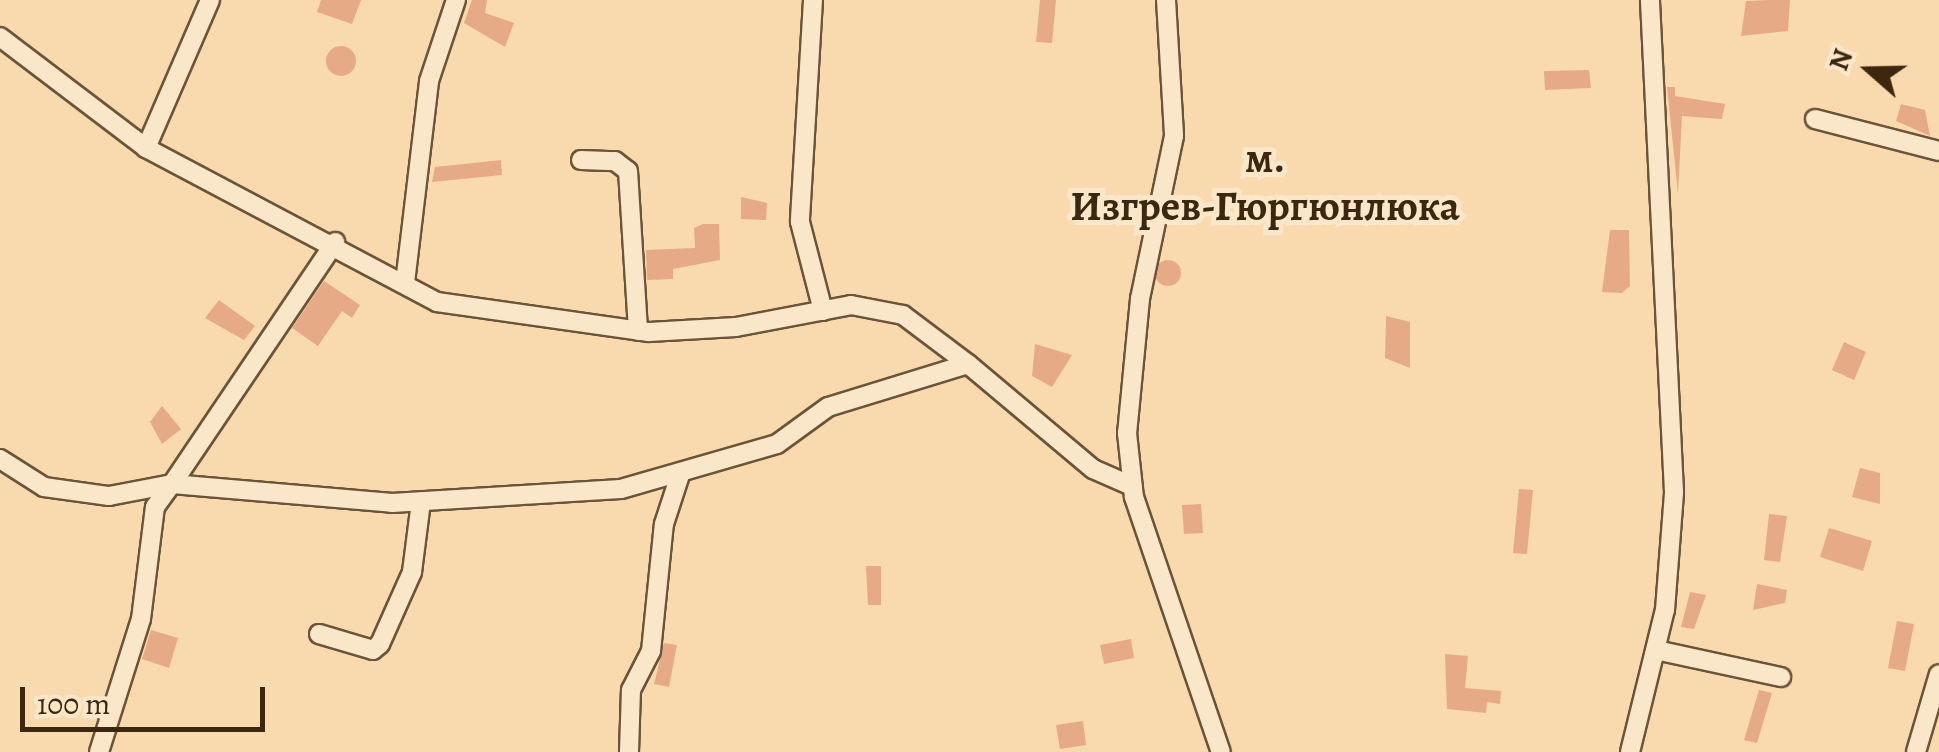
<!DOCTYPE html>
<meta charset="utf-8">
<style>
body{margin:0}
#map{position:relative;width:1939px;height:752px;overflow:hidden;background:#f8daae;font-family:Alegreya,serif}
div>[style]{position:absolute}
.building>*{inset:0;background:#e6aa87}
.round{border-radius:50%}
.roads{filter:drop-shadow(2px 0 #6c5438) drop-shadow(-2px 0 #6c5438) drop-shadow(0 2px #6c5438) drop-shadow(0 -2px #6c5438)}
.minor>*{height:18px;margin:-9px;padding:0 9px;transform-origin:9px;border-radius:9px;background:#fae7ca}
span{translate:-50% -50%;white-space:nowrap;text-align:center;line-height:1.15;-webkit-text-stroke:10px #fae7ca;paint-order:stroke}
.quarter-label{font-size:42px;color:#3d2711;font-weight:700}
.north{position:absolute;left:1819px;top:20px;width:100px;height:100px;-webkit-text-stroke:8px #fae7ca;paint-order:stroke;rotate:290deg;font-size:28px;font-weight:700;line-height:40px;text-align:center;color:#3d2711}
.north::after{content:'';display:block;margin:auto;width:35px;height:45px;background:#3d2711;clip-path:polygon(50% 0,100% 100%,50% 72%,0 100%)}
.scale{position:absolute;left:20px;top:687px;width:245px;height:45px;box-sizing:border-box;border:5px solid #3d2711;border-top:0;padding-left:12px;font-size:30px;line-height:35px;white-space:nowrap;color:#3d2711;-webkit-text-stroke:8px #fae7ca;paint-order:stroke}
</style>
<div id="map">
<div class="building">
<div style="clip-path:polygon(321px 0,361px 0,352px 24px,317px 12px)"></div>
<div style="clip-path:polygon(472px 0,487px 0,485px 13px,514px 23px,505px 47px,464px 23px)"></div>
<div style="clip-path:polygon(1040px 0,1056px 0,1052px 43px,1036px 42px)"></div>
<div style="clip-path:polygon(1769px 0,1790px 0,1788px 31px,1741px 36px,1746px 1px)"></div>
<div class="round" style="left:326px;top:46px;width:30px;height:30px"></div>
<div style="clip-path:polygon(1589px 70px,1591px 88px,1545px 90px,1544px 71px)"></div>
<div style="clip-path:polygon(1667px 87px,1675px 87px,1675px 96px,1725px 104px,1722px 119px,1682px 116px,1678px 194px)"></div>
<div style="clip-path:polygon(1901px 104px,1925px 110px,1930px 136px,1896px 121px)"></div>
<div style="clip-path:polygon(501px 160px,502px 175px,432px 182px,435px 167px)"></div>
<div style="clip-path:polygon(741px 197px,767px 203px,766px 220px,741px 219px)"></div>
<div style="clip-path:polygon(703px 224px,719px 224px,720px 260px,673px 269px,673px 279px,647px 280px,646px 250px,695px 248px,694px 228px)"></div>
<div style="clip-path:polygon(1610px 230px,1629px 230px,1630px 286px,1622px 293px,1602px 292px)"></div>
<div class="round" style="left:1155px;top:260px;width:26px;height:26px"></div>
<div style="clip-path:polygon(324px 281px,360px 305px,352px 318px,342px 311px,318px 346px,292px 328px)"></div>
<div style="clip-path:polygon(219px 300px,255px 326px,244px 340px,205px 318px)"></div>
<div style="clip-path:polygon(1386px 316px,1410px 322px,1410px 368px,1385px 358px)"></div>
<div style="clip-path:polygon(1844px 342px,1866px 352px,1854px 380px,1832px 370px)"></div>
<div style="clip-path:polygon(1035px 344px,1072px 355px,1052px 387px,1032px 376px)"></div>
<div style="clip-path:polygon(162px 406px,181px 429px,162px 444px,150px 422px)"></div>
<div style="clip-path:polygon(1860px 468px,1880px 473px,1880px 504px,1852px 497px)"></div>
<div style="clip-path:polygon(1519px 489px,1533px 490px,1527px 554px,1513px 553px)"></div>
<div style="clip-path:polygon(1201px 504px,1203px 533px,1184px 534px,1182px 505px)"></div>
<div style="clip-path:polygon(1769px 514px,1787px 516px,1780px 562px,1764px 560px)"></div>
<div style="clip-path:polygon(1829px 528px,1872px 541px,1863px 571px,1820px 557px)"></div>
<div style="clip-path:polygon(866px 566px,881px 566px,881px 605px,868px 605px)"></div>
<div style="clip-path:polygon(1757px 584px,1787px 590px,1785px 603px,1753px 610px)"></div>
<div style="clip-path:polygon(1690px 592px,1706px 595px,1694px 629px,1681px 627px)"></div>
<div style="clip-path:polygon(1897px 621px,1914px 624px,1905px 671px,1888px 668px)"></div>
<div style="clip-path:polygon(151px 630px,178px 638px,169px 668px,142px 659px)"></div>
<div style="clip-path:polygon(1131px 639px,1134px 658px,1104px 664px,1100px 645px)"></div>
<div style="clip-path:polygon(664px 643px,677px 645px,669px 687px,654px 684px)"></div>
<div style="clip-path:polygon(1445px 654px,1468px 656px,1465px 688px,1501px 691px,1500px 704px,1487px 702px,1486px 713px,1447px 709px)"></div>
<div style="clip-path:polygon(1759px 690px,1772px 693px,1757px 743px,1744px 740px)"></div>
<div style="clip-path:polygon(1083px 721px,1086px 745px,1060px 749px,1056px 725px)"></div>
</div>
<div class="roads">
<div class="minor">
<div style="left:813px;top:0;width:222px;rotate:93.4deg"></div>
<div style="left:800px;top:222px;width:92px;rotate:75.5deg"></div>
<div style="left:1166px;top:0;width:136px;rotate:86.6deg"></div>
<div style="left:1174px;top:136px;width:167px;rotate:101.8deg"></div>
<div style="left:1140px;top:299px;width:135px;rotate:95.5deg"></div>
<div style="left:1127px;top:433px;width:64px;rotate:83.8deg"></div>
<div style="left:1134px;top:497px;width:269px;rotate:71.2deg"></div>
<div style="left:0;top:37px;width:183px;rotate:37.2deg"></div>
<div style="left:146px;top:148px;width:329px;rotate:27.9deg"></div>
<div style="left:437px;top:302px;width:214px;rotate:8.1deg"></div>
<div style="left:649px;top:332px;width:87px;rotate:-3.3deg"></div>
<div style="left:736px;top:327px;width:117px;rotate:-10.8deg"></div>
<div style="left:851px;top:305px;width:53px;rotate:10.9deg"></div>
<div style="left:903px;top:315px;width:81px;rotate:37deg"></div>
<div style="left:1815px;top:119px;width:128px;rotate:14.5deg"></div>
<div style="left:146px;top:148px;width:161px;rotate:-66.6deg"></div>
<div style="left:581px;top:160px;width:34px;rotate:2deg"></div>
<div style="left:615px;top:161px;width:16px;rotate:38deg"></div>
<div style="left:628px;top:171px;width:160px;rotate:86.4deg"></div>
<div style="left:405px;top:283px;width:203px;rotate:-83.2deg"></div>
<div style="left:429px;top:81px;width:85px;rotate:-71.6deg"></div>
<div style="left:0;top:459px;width:52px;rotate:32.5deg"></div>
<div style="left:44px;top:487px;width:66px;rotate:7.9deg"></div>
<div style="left:109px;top:496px;width:64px;rotate:-10.8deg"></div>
<div style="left:172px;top:484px;width:292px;rotate:-56deg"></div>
<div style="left:319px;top:634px;width:56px;rotate:16.5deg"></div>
<div style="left:373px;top:650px;width:9px;rotate:-41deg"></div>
<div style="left:380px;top:644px;width:79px;rotate:-66deg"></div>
<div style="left:412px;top:572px;width:71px;rotate:-82.7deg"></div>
<div style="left:1656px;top:650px;width:128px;rotate:12.2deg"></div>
<div style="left:99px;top:752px;width:139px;rotate:-72.5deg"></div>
<div style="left:141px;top:619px;width:113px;rotate:-82.9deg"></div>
<div style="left:155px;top:507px;width:29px;rotate:-54deg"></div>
<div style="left:172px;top:484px;width:221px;rotate:4.9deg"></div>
<div style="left:392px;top:503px;width:229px;rotate:-3.5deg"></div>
<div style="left:621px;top:489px;width:162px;rotate:-16.1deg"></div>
<div style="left:777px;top:444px;width:63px;rotate:-36deg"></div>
<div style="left:828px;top:407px;width:146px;rotate:-17.1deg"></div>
<div style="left:968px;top:364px;width:163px;rotate:40deg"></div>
<div style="left:1093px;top:469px;width:43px;rotate:23.6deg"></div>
<div style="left:629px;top:752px;width:62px;rotate:-88.2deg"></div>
<div style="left:631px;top:690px;width:44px;rotate:-62.9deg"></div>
<div style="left:651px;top:651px;width:128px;rotate:-84.2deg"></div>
<div style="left:664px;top:524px;width:52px;rotate:-71.9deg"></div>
<div style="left:1630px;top:752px;width:146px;rotate:-76.2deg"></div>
<div style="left:1665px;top:610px;width:118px;rotate:-85.6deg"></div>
<div style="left:1674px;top:492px;width:493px;rotate:-92.8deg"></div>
<div style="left:1916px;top:752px;width:81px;rotate:-73.6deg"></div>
</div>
</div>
<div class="quarter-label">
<span style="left:1265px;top:182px">м.<br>Изгрев-Гюргюнлюка</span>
</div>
<div class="north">N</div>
<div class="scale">100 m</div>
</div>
